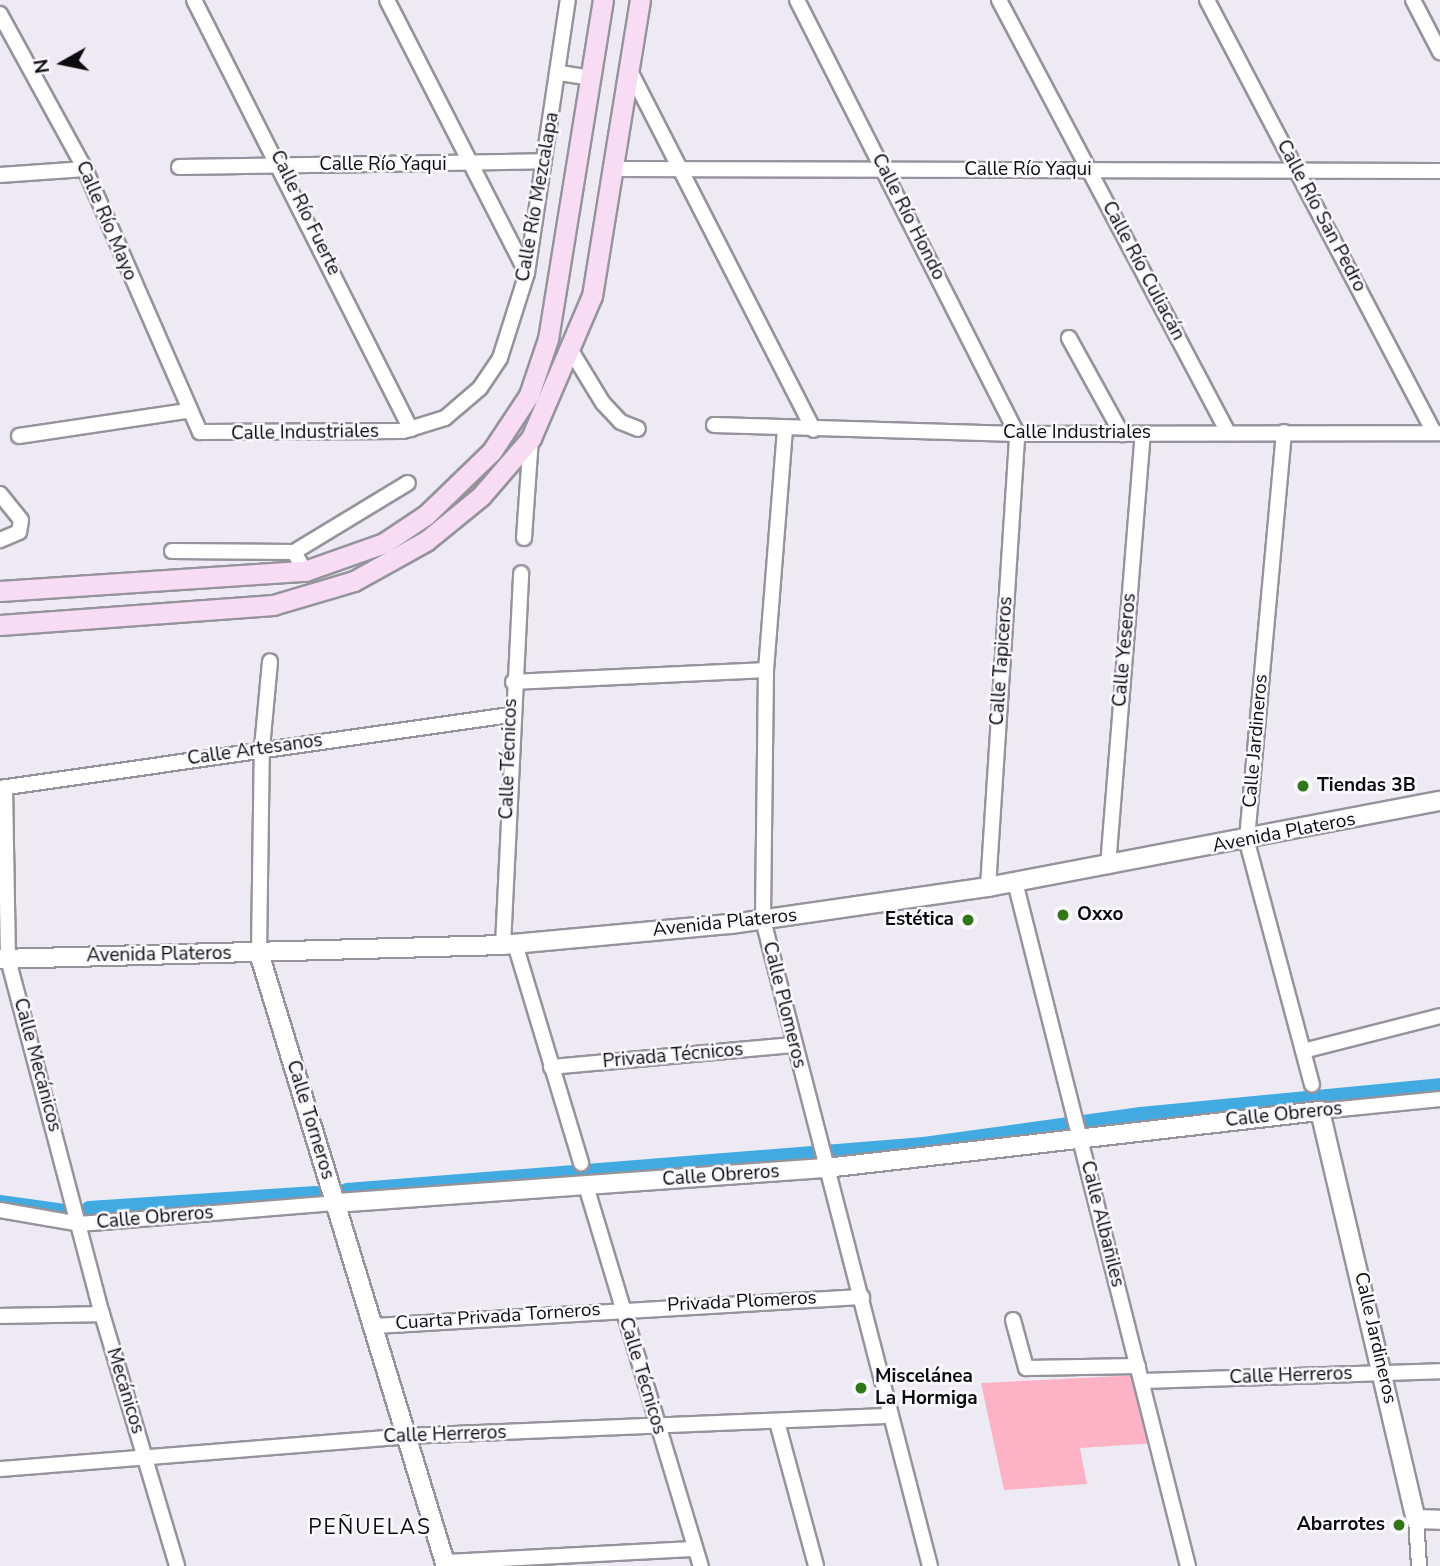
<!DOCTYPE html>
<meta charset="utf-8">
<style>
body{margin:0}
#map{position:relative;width:1440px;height:1566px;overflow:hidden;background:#edeaf3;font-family:"Nunito Sans",sans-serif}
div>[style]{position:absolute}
.green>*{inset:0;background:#fdb3c5}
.canal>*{height:16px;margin:-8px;padding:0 8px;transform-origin:8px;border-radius:8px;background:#41aae0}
.roads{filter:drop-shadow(2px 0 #95939b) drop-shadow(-2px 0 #95939b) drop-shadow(0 2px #95939b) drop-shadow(0 -2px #95939b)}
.minor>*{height:14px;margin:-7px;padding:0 7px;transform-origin:7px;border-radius:7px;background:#fff}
.tertiary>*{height:18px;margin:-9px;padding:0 9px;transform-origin:9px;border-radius:9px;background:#fff}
.secondary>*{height:19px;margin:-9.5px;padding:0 9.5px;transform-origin:9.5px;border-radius:9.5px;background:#f8dcf4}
.dots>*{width:19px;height:19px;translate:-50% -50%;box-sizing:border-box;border:4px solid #faf8ff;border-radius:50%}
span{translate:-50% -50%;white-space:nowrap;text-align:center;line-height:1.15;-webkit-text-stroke:5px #faf8ff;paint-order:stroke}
.street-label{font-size:19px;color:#0c0b0e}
.poi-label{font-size:19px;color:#0c0b0e;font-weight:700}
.left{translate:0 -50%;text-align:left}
.right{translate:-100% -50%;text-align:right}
.neighbourhood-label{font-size:21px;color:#0c0b0e;letter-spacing:2px}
.north{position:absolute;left:28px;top:28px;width:70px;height:70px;-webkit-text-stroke:5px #faf8ff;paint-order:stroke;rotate:261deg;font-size:19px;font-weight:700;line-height:28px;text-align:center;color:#0c0b0e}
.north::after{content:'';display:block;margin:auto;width:24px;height:32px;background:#0c0b0e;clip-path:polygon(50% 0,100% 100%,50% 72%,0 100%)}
</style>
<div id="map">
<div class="green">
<div style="clip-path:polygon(1140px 1375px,1157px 1443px,1080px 1448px,1087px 1484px,1004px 1490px,981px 1383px)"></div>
</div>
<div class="canal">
<div style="left:347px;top:1191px;width:579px;rotate:-4.56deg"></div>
<div style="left:924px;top:1145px;width:219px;rotate:-7.9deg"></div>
<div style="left:1141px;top:1115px;width:300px;rotate:-5.5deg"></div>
<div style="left:0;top:1203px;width:65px;rotate:8deg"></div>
<div style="left:89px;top:1209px;width:227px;rotate:-3.8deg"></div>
</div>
<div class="roads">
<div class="minor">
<div style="left:194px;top:0;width:481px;rotate:63.2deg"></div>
<div style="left:387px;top:0;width:307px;rotate:62.9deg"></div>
<div style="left:797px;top:0;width:487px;rotate:63.1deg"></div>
<div style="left:999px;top:0;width:489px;rotate:62.1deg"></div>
<div style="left:1207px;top:0;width:489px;rotate:62.3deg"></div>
<div style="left:1413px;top:0;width:59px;rotate:62.6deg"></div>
<div style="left:0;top:14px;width:177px;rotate:61.3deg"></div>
<div style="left:85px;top:169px;width:287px;rotate:66.4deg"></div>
<div style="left:200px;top:432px;width:203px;rotate:-0.3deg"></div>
<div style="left:403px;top:431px;width:44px;rotate:-17.2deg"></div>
<div style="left:445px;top:418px;width:46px;rotate:-40.6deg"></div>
<div style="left:480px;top:388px;width:36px;rotate:-56deg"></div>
<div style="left:500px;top:358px;width:89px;rotate:-72.4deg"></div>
<div style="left:527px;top:273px;width:276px;rotate:-81.5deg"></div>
<div style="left:630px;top:71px;width:403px;rotate:62.9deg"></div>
<div style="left:560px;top:73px;width:32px;rotate:9deg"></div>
<div style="left:179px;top:167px;width:365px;rotate:-0.9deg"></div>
<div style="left:616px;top:169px;width:824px;rotate:0.14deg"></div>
<div style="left:0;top:175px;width:85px;rotate:-4deg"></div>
<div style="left:1069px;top:338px;width:110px;rotate:61.1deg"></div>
<div style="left:570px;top:349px;width:63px;rotate:58.6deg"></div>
<div style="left:603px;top:403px;width:26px;rotate:47deg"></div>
<div style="left:621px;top:422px;width:18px;rotate:22deg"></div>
<div style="left:714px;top:425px;width:303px;rotate:1.7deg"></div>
<div style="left:1017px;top:434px;width:423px;rotate:-0.1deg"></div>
<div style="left:785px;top:429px;width:242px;rotate:94.5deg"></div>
<div style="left:766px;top:670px;width:250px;rotate:90.7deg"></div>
<div style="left:763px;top:920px;width:667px;rotate:75.51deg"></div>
<div style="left:1284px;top:432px;width:412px;rotate:95.2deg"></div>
<div style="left:1247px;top:842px;width:251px;rotate:75deg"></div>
<div style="left:19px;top:436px;width:170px;rotate:-8.5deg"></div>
<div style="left:0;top:494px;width:33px;rotate:51deg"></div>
<div style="left:21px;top:520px;width:12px;rotate:99deg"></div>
<div style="left:19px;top:532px;width:21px;rotate:157deg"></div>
<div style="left:524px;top:538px;width:100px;rotate:-86deg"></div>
<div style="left:172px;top:551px;width:122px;rotate:0.5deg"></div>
<div style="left:305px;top:571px;width:22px;rotate:-120deg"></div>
<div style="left:294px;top:552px;width:133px;rotate:-31.2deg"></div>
<div style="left:513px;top:682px;width:253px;rotate:-2.7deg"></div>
<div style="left:5px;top:787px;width:172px;rotate:89deg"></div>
<div style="left:8px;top:959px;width:367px;rotate:75.2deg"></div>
<div style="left:102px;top:1314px;width:263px;rotate:73.4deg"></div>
<div style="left:0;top:788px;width:515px;rotate:-8.15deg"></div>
<div style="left:1108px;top:866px;width:433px;rotate:-85.4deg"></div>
<div style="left:1015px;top:882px;width:706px;rotate:75.81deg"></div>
<div style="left:988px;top:887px;width:454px;rotate:-86.3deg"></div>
<div style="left:515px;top:944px;width:229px;rotate:73.2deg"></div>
<div style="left:503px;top:945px;width:372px;rotate:-87.2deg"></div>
<div style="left:259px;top:953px;width:205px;rotate:-89.2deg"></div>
<div style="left:262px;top:748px;width:87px;rotate:-84.7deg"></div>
<div style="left:1303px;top:1051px;width:141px;rotate:-14.3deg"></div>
<div style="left:551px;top:1067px;width:244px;rotate:-5.2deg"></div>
<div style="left:1320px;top:1111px;width:121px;rotate:-5.7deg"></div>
<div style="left:586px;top:1186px;width:397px;rotate:73.2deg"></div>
<div style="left:0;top:1210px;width:81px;rotate:9.9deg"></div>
<div style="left:80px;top:1224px;width:257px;rotate:-4.7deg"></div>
<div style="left:0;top:1316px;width:102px;rotate:-1.1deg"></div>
<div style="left:1013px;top:1320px;width:50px;rotate:74.8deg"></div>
<div style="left:1026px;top:1368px;width:112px;rotate:-1deg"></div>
<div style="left:374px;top:1326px;width:489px;rotate:-3.4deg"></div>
<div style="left:1143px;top:1381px;width:297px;rotate:-1.9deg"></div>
<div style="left:777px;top:1422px;width:149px;rotate:74.8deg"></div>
<div style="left:0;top:1469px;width:408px;rotate:-4.6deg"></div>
<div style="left:407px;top:1436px;width:484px;rotate:-2.4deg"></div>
<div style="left:1416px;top:1519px;width:47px;rotate:86.3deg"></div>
<div style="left:445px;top:1562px;width:250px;rotate:-3deg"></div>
</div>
<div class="tertiary">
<div style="left:259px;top:953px;width:641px;rotate:73.04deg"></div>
<div style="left:0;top:959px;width:503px;rotate:-1.59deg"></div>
<div style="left:503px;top:945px;width:229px;rotate:-5.3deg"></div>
<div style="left:731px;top:924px;width:260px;rotate:-8.2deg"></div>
<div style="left:988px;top:887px;width:460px;rotate:-10.8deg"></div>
<div style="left:336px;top:1203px;width:491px;rotate:-4.1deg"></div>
<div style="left:826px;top:1168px;width:497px;rotate:-6.6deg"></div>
<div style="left:1320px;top:1111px;width:419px;rotate:76.8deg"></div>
<div style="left:1416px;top:1519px;width:24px;rotate:2deg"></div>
</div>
<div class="secondary">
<div style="left:0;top:591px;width:306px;rotate:-3.8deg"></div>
<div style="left:305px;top:571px;width:84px;rotate:-19.5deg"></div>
<div style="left:384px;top:543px;width:50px;rotate:-33.7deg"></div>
<div style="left:426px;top:515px;width:92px;rotate:-44.1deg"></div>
<div style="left:492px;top:451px;width:67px;rotate:-56.5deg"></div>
<div style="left:529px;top:395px;width:59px;rotate:-71.3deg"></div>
<div style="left:548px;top:339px;width:343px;rotate:-80.8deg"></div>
<div style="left:0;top:625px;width:274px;rotate:-4.2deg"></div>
<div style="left:273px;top:605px;width:84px;rotate:-16.5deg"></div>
<div style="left:354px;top:581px;width:82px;rotate:-29.1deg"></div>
<div style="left:426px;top:541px;width:71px;rotate:-39.3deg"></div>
<div style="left:481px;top:496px;width:77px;rotate:-49.2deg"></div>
<div style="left:531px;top:438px;width:155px;rotate:-66.8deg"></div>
<div style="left:592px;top:296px;width:300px;rotate:-80.8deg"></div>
</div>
</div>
<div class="dots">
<div style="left:1303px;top:786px;background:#31771a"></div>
<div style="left:1063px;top:915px;background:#31771a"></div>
<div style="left:968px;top:920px;background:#31771a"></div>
<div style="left:861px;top:1388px;background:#31771a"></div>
<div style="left:1399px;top:1525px;background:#31771a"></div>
</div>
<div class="street-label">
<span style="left:383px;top:165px">Calle Río Yaqui</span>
<span style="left:1028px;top:170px">Calle Río Yaqui</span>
<span style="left:538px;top:197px;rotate:-80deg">Calle Río Mezcalapa</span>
<span style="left:305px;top:213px;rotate:64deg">Calle Río Fuerte</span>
<span style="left:1321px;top:216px;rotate:62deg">Calle Río San Pedro</span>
<span style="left:908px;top:217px;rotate:63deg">Calle Río Hondo</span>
<span style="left:106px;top:221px;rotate:67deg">Calle Río Mayo</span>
<span style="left:1143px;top:271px;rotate:62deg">Calle Río Culiacán</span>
<span style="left:305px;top:433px;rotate:-1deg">Calle Industriales</span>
<span style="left:1077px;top:433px">Calle Industriales</span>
<span style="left:1125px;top:650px;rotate:-85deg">Calle Yeseros</span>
<span style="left:1002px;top:661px;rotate:-86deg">Calle Tapiceros</span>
<span style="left:1256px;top:741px;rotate:-85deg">Calle Jardineros</span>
<span style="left:255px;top:750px;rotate:-8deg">Calle Artesanos</span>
<span style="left:509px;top:759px;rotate:-88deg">Calle Técnicos</span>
<span style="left:1284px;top:833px;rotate:-11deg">Avenida Plateros</span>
<span style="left:725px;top:923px;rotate:-6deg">Avenida Plateros</span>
<span style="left:159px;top:955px;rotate:-1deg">Avenida Plateros</span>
<span style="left:784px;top:1005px;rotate:76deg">Calle Plomeros</span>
<span style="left:673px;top:1056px;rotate:-5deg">Privada Técnicos</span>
<span style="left:37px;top:1065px;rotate:75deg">Calle Mecánicos</span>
<span style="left:1284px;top:1115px;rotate:-6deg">Calle Obreros</span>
<span style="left:310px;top:1120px;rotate:73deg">Calle Torneros</span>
<span style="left:721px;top:1176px;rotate:-4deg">Calle Obreros</span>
<span style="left:155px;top:1218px;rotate:-5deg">Calle Obreros</span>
<span style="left:1102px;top:1224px;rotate:76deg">Calle Albañiles</span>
<span style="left:742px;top:1302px;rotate:-3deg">Privada Plomeros</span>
<span style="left:498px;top:1317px;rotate:-4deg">Cuarta Privada Torneros</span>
<span style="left:1375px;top:1338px;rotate:77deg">Calle Jardineros</span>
<span style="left:642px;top:1376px;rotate:73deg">Calle Técnicos</span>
<span style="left:1291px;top:1376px;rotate:-2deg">Calle Herreros</span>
<span style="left:125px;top:1391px;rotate:73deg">Mecánicos</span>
<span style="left:445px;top:1435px;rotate:-2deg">Calle Herreros</span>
</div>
<div class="poi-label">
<span class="left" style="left:1317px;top:786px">Tiendas 3B</span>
<span class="left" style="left:1077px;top:915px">Oxxo</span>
<span class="right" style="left:954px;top:920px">Estética</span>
<span class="left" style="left:875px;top:1388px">Miscelánea<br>La Hormiga</span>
<span class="right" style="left:1385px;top:1525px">Abarrotes</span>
</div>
<div class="neighbourhood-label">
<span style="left:370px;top:1527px">PEÑUELAS</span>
</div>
<div class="north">N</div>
</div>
